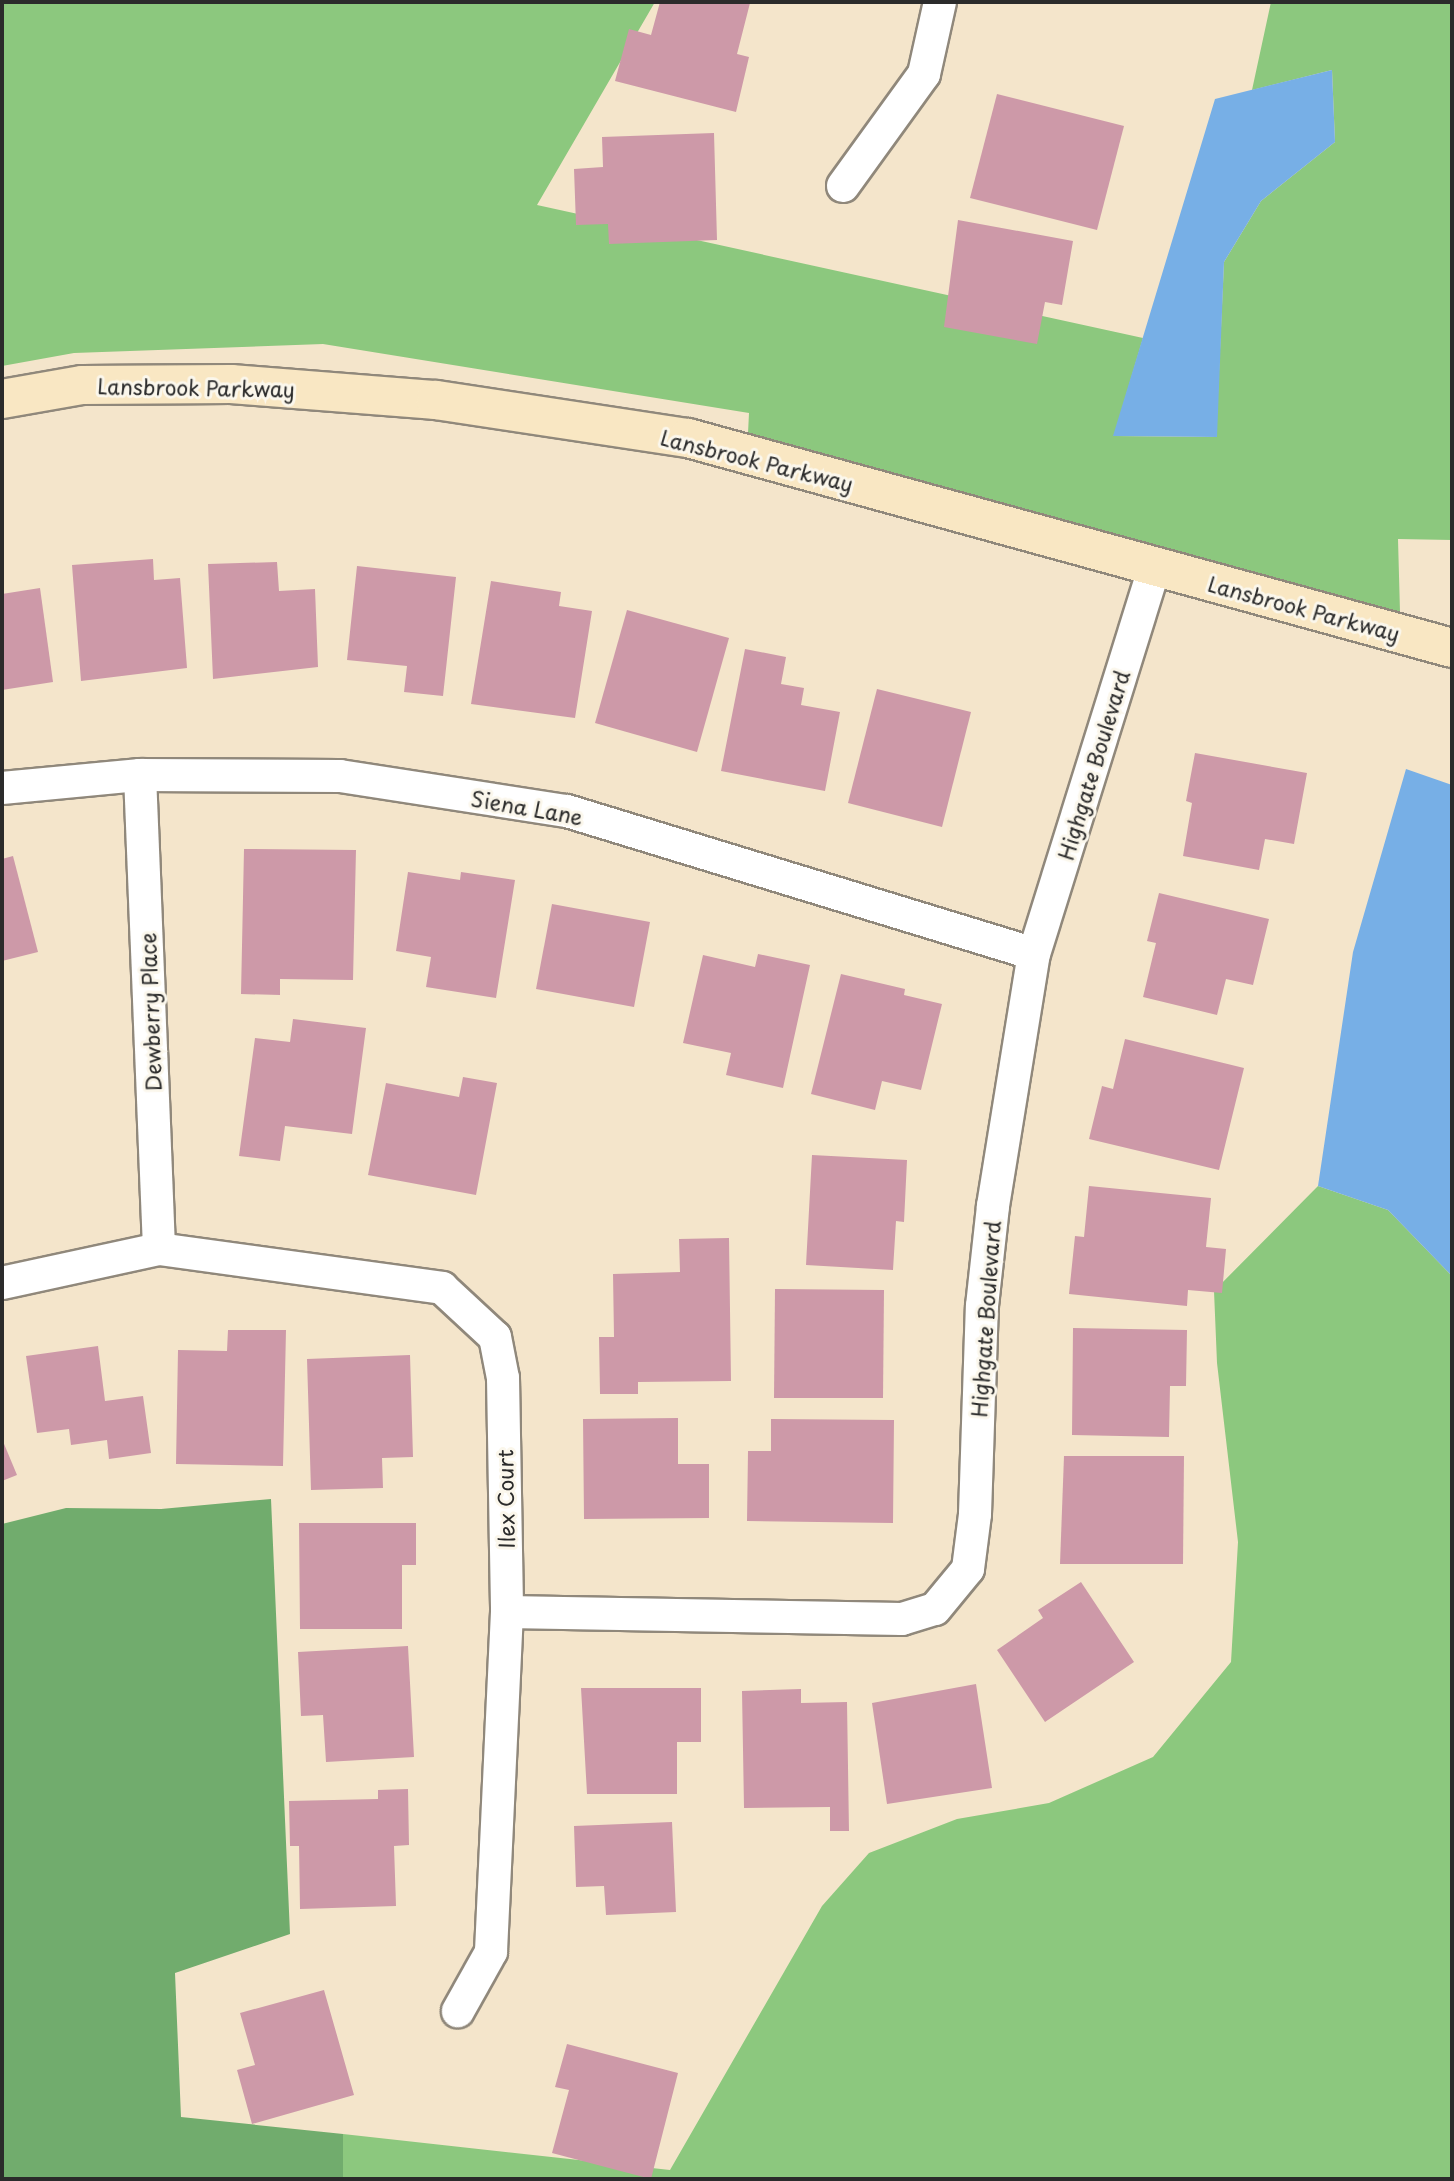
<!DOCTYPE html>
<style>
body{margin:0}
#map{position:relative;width:1454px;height:2181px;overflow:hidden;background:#f4e5cb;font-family:"Playpen Sans",sans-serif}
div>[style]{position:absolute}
.green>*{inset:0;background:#8cc87e}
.forest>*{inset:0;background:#71ac6d}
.water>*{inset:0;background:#77afe6}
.building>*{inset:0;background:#cd99a8}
.roads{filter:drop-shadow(2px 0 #90887b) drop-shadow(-2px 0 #90887b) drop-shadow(0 2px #90887b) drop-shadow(0 -2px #90887b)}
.street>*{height:32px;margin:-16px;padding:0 16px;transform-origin:16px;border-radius:16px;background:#fff}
.secondary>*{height:38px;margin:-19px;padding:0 19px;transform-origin:19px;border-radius:19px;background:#f9e7c3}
span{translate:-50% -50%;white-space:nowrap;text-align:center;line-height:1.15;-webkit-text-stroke:6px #fbf7ec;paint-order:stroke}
.street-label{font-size:21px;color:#2b2b2b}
.frame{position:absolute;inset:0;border:4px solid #2b2b2b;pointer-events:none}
</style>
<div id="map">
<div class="green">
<div style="clip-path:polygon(2px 2px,655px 2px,537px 205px,1143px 338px,1114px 436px,1216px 437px,1224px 262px,1261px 201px,1335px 142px,1332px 70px,1252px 90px,1271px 2px,1452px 2px,1452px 540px,1398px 539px,1400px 612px,748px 433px,749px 413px,323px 344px,74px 353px,2px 366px)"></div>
<div style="clip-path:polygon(1318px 1186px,1388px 1210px,1452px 1276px,1452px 2179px,343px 2179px,343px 2134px,670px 2170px,822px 1906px,869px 1853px,957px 1819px,1049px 1803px,1153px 1757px,1231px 1662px,1238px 1542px,1217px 1363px,1214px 1291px)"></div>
</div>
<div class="forest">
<div style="clip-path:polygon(271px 1499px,290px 1934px,175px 1973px,181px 2117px,343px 2134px,343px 2179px,2px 2179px,2px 1524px,66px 1508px,161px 1509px)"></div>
</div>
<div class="water">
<div style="clip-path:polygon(1332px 70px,1335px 142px,1261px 201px,1224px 262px,1217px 437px,1113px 436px,1215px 99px)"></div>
<div style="clip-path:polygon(1406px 769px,1452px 785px,1452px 1276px,1388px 1210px,1318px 1186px,1353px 952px)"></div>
</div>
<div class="building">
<div style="clip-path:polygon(660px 2px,750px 3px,737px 54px,749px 57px,736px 112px,615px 81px,629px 29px,651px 35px)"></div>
<div style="clip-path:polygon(997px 94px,1124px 126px,1097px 230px,970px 198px)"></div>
<div style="clip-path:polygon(714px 133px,717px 240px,609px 244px,608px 224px,576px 225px,574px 169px,603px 167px,602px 137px)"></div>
<div style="clip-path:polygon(958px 220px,1073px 241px,1062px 305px,1045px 302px,1037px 344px,944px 327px)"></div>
<div style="clip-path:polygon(153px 559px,154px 580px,180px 578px,187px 668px,81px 681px,72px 565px)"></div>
<div style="clip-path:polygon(277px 562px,279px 591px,315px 589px,318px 667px,213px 679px,208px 564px)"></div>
<div style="clip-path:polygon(357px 566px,456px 577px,443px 696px,404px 692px,407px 666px,347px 660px)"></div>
<div style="clip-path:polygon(491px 581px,561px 592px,559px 606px,592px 611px,575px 718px,471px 704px)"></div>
<div style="clip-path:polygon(40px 588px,53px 682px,2px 690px,2px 594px)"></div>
<div style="clip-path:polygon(627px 610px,729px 638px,697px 752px,595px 723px)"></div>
<div style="clip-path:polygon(745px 649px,786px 657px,781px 684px,804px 688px,801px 705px,840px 712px,825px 791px,721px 771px)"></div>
<div style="clip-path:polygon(877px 689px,971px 712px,942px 827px,848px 803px)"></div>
<div style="clip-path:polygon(1195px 753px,1307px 773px,1294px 844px,1265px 839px,1259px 870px,1183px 856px,1192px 803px,1186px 801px)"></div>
<div style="clip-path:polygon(244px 849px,356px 850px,353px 980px,280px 979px,280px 995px,241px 994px)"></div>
<div style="clip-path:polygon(13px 856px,38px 952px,2px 961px,2px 859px)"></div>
<div style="clip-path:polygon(408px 872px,460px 880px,461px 872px,515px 880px,496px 998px,426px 987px,431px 957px,396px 951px)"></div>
<div style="clip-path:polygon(1159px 893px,1269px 919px,1253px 985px,1226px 979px,1217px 1015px,1143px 997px,1156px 943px,1147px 941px)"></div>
<div style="clip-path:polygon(552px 904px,650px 922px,634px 1007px,536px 989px)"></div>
<div style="clip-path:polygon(758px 954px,810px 965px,783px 1088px,726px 1075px,731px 1053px,683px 1043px,703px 955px,755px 967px)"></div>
<div style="clip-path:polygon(841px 974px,905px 989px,904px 995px,942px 1004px,921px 1090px,882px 1081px,875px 1110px,811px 1094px)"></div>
<div style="clip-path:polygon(293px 1019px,366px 1028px,352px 1134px,285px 1126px,280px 1161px,239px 1156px,255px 1038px,290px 1042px)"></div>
<div style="clip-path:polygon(1125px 1039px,1244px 1068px,1219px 1170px,1089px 1139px,1102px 1086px,1113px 1089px)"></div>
<div style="clip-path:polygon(463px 1077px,497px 1083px,476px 1195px,368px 1175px,386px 1083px,459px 1097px)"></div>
<div style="clip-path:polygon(812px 1155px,907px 1160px,904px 1222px,896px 1221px,893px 1270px,806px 1265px)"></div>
<div style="clip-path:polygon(1089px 1186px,1211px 1198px,1206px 1247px,1226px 1249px,1222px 1293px,1188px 1290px,1187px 1306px,1069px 1294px,1075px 1236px,1084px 1237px)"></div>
<div style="clip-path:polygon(729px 1238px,731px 1381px,638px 1382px,638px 1394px,600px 1394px,599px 1337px,614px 1337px,613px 1274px,680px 1272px,679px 1239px)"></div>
<div style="clip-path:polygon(775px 1289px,884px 1290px,883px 1398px,774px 1398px)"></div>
<div style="clip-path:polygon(1073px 1328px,1187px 1330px,1186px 1386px,1170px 1386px,1169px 1437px,1072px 1435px)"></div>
<div style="clip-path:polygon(228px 1330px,286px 1330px,283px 1466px,176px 1464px,178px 1350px,227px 1351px)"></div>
<div style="clip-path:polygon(98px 1346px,105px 1401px,143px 1396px,151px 1453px,109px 1459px,107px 1440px,71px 1445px,69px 1429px,37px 1433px,26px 1356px)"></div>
<div style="clip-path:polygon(410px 1355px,413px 1457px,382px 1458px,383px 1488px,311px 1490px,307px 1359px)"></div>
<div style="clip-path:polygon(678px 1418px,678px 1464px,709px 1464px,709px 1518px,584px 1519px,583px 1419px)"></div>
<div style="clip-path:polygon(771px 1419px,894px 1420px,893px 1523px,747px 1521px,748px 1451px,771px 1451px)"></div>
<div style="clip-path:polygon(2px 1439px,17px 1475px,2px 1481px)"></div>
<div style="clip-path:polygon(1064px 1456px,1184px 1456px,1183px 1564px,1060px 1564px)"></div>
<div style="clip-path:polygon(299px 1523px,416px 1523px,416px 1565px,402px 1565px,402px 1629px,300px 1629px)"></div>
<div style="clip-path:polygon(1081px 1582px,1134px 1662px,1045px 1722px,997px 1650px,1043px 1618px,1038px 1610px)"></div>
<div style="clip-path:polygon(408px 1646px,414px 1757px,326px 1762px,323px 1715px,301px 1716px,298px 1652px)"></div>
<div style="clip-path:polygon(976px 1684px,992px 1788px,887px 1804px,872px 1703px)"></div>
<div style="clip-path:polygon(581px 1688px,701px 1688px,701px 1742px,677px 1742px,677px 1794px,587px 1794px)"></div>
<div style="clip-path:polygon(801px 1689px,801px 1703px,847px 1702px,849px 1831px,830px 1831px,830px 1807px,744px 1808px,742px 1691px)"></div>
<div style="clip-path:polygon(408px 1789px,409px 1845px,394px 1846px,396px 1906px,300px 1909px,299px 1846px,290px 1846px,289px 1801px,378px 1799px,378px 1790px)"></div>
<div style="clip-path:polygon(672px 1822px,676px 1912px,606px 1915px,604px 1886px,576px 1887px,574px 1826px)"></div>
<div style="clip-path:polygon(324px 1990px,354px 2095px,252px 2124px,237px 2070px,255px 2065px,240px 2013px)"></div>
<div style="clip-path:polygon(567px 2044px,678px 2073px,651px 2179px,552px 2153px,569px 2090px,555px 2087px)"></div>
</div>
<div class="roads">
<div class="street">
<div style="left:843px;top:186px;width:138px;rotate:-54.1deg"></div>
<div style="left:924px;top:74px;width:74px;rotate:-77.5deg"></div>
<div style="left:140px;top:775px;width:474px;rotate:87.7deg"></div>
<div style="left:2px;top:788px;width:139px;rotate:-5.4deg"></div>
<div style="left:140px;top:775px;width:200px;rotate:0.3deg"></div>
<div style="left:340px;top:776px;width:230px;rotate:8.8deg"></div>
<div style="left:567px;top:811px;width:488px;rotate:17deg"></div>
<div style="left:2px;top:1283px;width:161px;rotate:-12.2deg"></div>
<div style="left:159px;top:1249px;width:286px;rotate:7.8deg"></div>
<div style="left:442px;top:1288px;width:72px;rotate:42.8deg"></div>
<div style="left:495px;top:1337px;width:42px;rotate:79deg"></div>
<div style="left:503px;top:1378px;width:234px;rotate:89deg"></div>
<div style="left:507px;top:1612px;width:340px;rotate:92.7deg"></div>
<div style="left:491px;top:1952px;width:68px;rotate:119.2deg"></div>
<div style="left:507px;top:1612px;width:395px;rotate:1deg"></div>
<div style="left:902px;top:1619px;width:34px;rotate:-17deg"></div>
<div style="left:935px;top:1609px;width:52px;rotate:-50.5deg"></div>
<div style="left:968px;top:1569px;width:55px;rotate:-82.7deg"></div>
<div style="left:975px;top:1514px;width:208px;rotate:-88.1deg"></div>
<div style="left:982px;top:1306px;width:101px;rotate:-83.7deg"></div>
<div style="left:993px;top:1206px;width:255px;rotate:-80.8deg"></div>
<div style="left:1034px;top:954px;width:404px;rotate:-72.7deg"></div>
</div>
<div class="secondary">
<div style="left:2px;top:399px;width:81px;rotate:-9.9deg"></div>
<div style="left:82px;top:385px;width:149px;rotate:-0.4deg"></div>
<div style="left:231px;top:384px;width:206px;rotate:4.5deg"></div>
<div style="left:436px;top:400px;width:255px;rotate:8.6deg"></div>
<div style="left:688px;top:438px;width:792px;rotate:15.37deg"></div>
</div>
</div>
<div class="street-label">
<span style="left:196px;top:387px;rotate:1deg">Lansbrook Parkway</span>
<span style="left:757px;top:460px;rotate:14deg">Lansbrook Parkway</span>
<span style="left:1304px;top:608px;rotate:15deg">Lansbrook Parkway</span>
<span style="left:1093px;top:765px;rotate:-73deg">Highgate Boulevard</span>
<span style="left:527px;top:807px;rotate:10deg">Siena Lane</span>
<span style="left:150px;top:1012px;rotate:-92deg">Dewberry Place</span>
<span style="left:985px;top:1319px;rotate:-86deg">Highgate Boulevard</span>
<span style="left:505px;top:1499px;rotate:-91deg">Ilex Court</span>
</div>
<div class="frame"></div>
</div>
